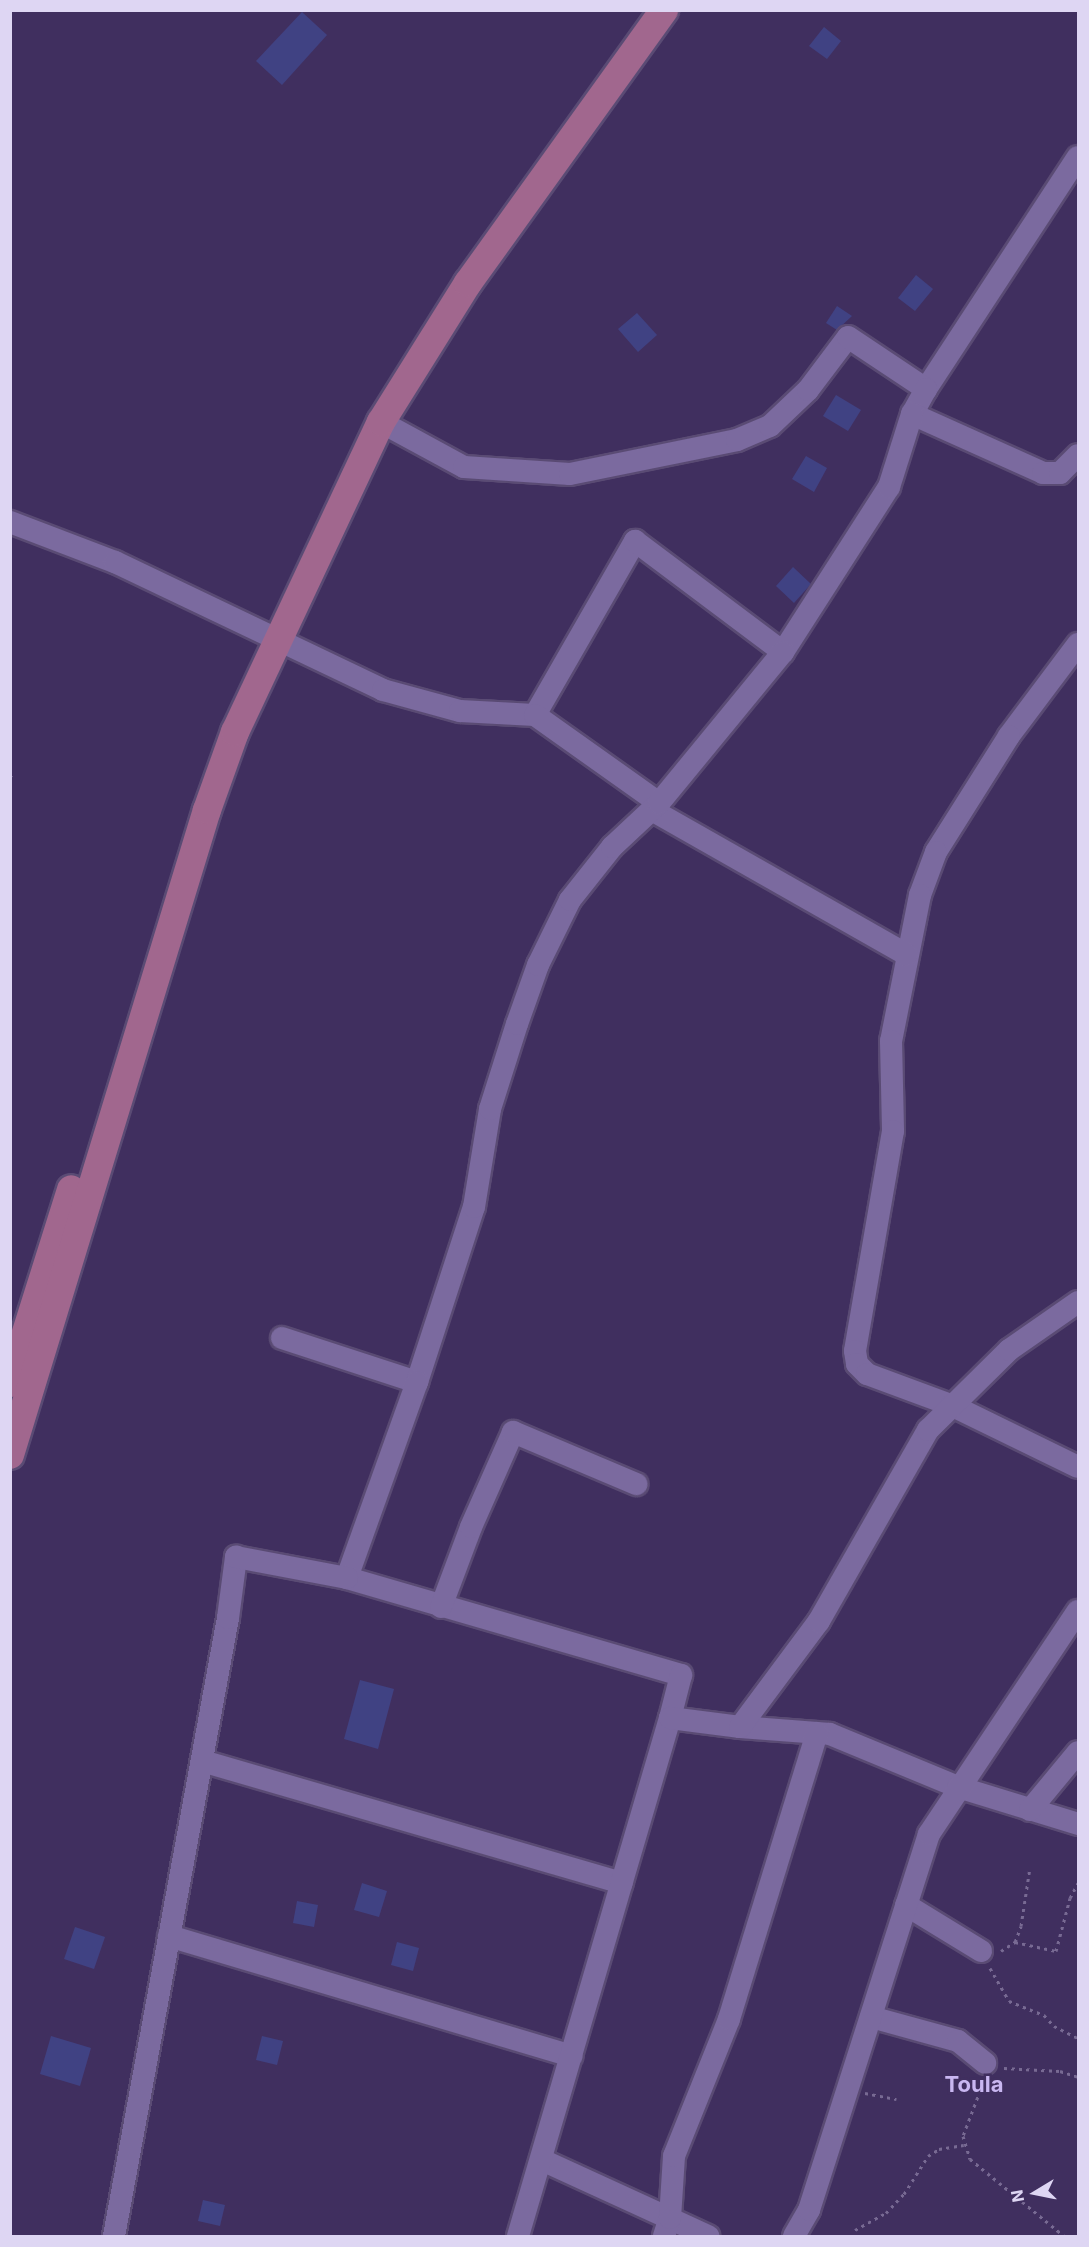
<!DOCTYPE html>
<style>
body{margin:0}
#map{position:relative;width:1089px;height:2247px;overflow:hidden;background:#402f5f;font-family:Inter,sans-serif}
div>[style]{position:absolute}
.building>*{inset:0;background:#404283}
.path>*{height:3px;margin-top:-1.5px;transform-origin:0;background:repeating-linear-gradient(90deg,#786a93 0 3px,transparent 0 7.5px)}
.roads{filter:drop-shadow(2px 0 #5a4b74) drop-shadow(-2px 0 #5a4b74) drop-shadow(0 2px #5a4b74) drop-shadow(0 -2px #5a4b74)}
.minor>*{height:22px;margin:-11px;padding:0 11px;transform-origin:11px;border-radius:11px;background:#7b6a9f}
.major>*{height:28px;margin:-14px;padding:0 14px;transform-origin:14px;border-radius:14px;background:#a1678e}
span{translate:-50% -50%;white-space:nowrap;text-align:center;line-height:1.15;-webkit-text-stroke:5px #402f5f;paint-order:stroke}
.district-label{font-size:22px;color:#c9b7f1;font-weight:700}
.frame{position:absolute;inset:0;border:12px solid #ded6f3;pointer-events:none}
.north{position:absolute;left:1005px;top:2163px;width:60px;height:60px;-webkit-text-stroke:4px #402f5f;paint-order:stroke;rotate:260deg;font-size:16px;font-weight:700;line-height:24px;text-align:center;color:#ded6f3}
.north::after{content:'';display:block;margin:auto;width:21px;height:27px;background:#ded6f3;clip-path:polygon(50% 0,100% 100%,50% 72%,0 100%)}
</style>
<div id="map">
<div class="building">
<div style="clip-path:polygon(302px 12px,327px 35px,282px 85px,256px 61px)"></div>
<div style="clip-path:polygon(824px 27px,841px 41px,827px 59px,809px 46px)"></div>
<div style="clip-path:polygon(916px 275px,933px 289px,915px 311px,898px 298px)"></div>
<div style="clip-path:polygon(837px 306px,852px 316px,837px 330px,826px 323px)"></div>
<div style="clip-path:polygon(637px 313px,657px 335px,638px 352px,618px 329px)"></div>
<div style="clip-path:polygon(836px 395px,861px 410px,848px 431px,823px 416px)"></div>
<div style="clip-path:polygon(806px 456px,827px 468px,814px 492px,792px 479px)"></div>
<div style="clip-path:polygon(793px 567px,811px 584px,794px 603px,776px 586px)"></div>
<div style="clip-path:polygon(360px 1680px,394px 1689px,378px 1749px,344px 1739px)"></div>
<div style="clip-path:polygon(362px 1883px,387px 1891px,379px 1917px,354px 1910px)"></div>
<div style="clip-path:polygon(297px 1901px,318px 1905px,314px 1927px,293px 1923px)"></div>
<div style="clip-path:polygon(75px 1927px,105px 1937px,94px 1969px,64px 1959px)"></div>
<div style="clip-path:polygon(397px 1942px,419px 1948px,413px 1971px,391px 1965px)"></div>
<div style="clip-path:polygon(51px 2036px,91px 2048px,80px 2086px,40px 2074px)"></div>
<div style="clip-path:polygon(262px 2036px,283px 2041px,277px 2065px,256px 2060px)"></div>
<div style="clip-path:polygon(203px 2200px,225px 2205px,220px 2226px,198px 2221px)"></div>
</div>
<div class="path">
<div style="left:10px;top:777px;width:5px;rotate:-53deg"></div>
<div style="left:1015px;top:1942px;width:42px;rotate:12.4deg"></div>
<div style="left:1056px;top:1951px;width:55px;rotate:-75.2deg"></div>
<div style="left:1070px;top:1898px;width:17px;rotate:-62deg"></div>
<div style="left:1001px;top:1951px;width:17px;rotate:-33deg"></div>
<div style="left:1015px;top:1942px;width:17px;rotate:-69deg"></div>
<div style="left:1021px;top:1926px;width:60px;rotate:-81.3deg"></div>
<div style="left:990px;top:1968px;width:38px;rotate:60deg"></div>
<div style="left:1009px;top:2001px;width:38px;rotate:22deg"></div>
<div style="left:1044px;top:2015px;width:15px;rotate:48deg"></div>
<div style="left:1054px;top:2026px;width:27px;rotate:27deg"></div>
<div style="left:1004px;top:2068px;width:56px;rotate:3.1deg"></div>
<div style="left:1060px;top:2071px;width:19px;rotate:18deg"></div>
<div style="left:983px;top:2083px;width:57px;rotate:110.7deg"></div>
<div style="left:963px;top:2136px;width:24px;rotate:73deg"></div>
<div style="left:970px;top:2159px;width:122px;rotate:39.3deg"></div>
<div style="left:865px;top:2093px;width:32px;rotate:11deg"></div>
<div style="left:855px;top:2230px;width:35px;rotate:-29deg"></div>
<div style="left:886px;top:2213px;width:26px;rotate:-47deg"></div>
<div style="left:904px;top:2194px;width:45px;rotate:-57.7deg"></div>
<div style="left:928px;top:2156px;width:13px;rotate:-32deg"></div>
<div style="left:939px;top:2149px;width:25px;rotate:-9deg"></div>
</div>
<div class="roads">
<div class="minor">
<div style="left:926px;top:389px;width:277px;rotate:-56.8deg"></div>
<div style="left:381px;top:422px;width:94px;rotate:28.5deg"></div>
<div style="left:464px;top:467px;width:106px;rotate:3.8deg"></div>
<div style="left:570px;top:474px;width:170px;rotate:-11.5deg"></div>
<div style="left:737px;top:440px;width:36px;rotate:-23deg"></div>
<div style="left:770px;top:426px;width:52px;rotate:-43.5deg"></div>
<div style="left:808px;top:390px;width:66px;rotate:-53deg"></div>
<div style="left:848px;top:337px;width:94px;rotate:33.7deg"></div>
<div style="left:926px;top:389px;width:29px;rotate:119deg"></div>
<div style="left:912px;top:414px;width:144px;rotate:24.2deg"></div>
<div style="left:1043px;top:473px;width:17px"></div>
<div style="left:1060px;top:473px;width:25px;rotate:-45deg"></div>
<div style="left:10px;top:522px;width:112px;rotate:20.9deg"></div>
<div style="left:115px;top:562px;width:297px;rotate:25.5deg"></div>
<div style="left:383px;top:690px;width:80px;rotate:15.3deg"></div>
<div style="left:460px;top:711px;width:75px;rotate:3.1deg"></div>
<div style="left:535px;top:715px;width:201px;rotate:-60.1deg"></div>
<div style="left:635px;top:541px;width:185px;rotate:36.9deg"></div>
<div style="left:783px;top:652px;width:196px;rotate:-57.3deg"></div>
<div style="left:889px;top:487px;width:77px;rotate:-72.5deg"></div>
<div style="left:1078px;top:644px;width:115px;rotate:126.9deg"></div>
<div style="left:1009px;top:736px;width:137px;rotate:122.2deg"></div>
<div style="left:936px;top:852px;width:46px;rotate:110.4deg"></div>
<div style="left:920px;top:895px;width:149px;rotate:101.2deg"></div>
<div style="left:891px;top:1041px;width:90px;rotate:88.7deg"></div>
<div style="left:893px;top:1131px;width:223px;rotate:99.8deg"></div>
<div style="left:855px;top:1351px;width:13px;rotate:81deg"></div>
<div style="left:857px;top:1364px;width:14px;rotate:45deg"></div>
<div style="left:867px;top:1374px;width:90px;rotate:20.3deg"></div>
<div style="left:951px;top:1405px;width:141px;rotate:26deg"></div>
<div style="left:535px;top:715px;width:152px;rotate:35.4deg"></div>
<div style="left:652px;top:810px;width:293px;rotate:29.6deg"></div>
<div style="left:282px;top:1338px;width:142px;rotate:18.1deg"></div>
<div style="left:417px;top:1382px;width:184px;rotate:-72deg"></div>
<div style="left:474px;top:1207px;width:99px;rotate:-80.7deg"></div>
<div style="left:490px;top:1109px;width:89px;rotate:-72.4deg"></div>
<div style="left:517px;top:1024px;width:63px;rotate:-70.4deg"></div>
<div style="left:538px;top:965px;width:72px;rotate:-63.8deg"></div>
<div style="left:570px;top:900px;width:68px;rotate:-51.6deg"></div>
<div style="left:612px;top:847px;width:64px;rotate:-43.1deg"></div>
<div style="left:659px;top:803px;width:195px;rotate:-50.6deg"></div>
<div style="left:417px;top:1382px;width:208px;rotate:109.7deg"></div>
<div style="left:347px;top:1578px;width:348px;rotate:16.2deg"></div>
<div style="left:681px;top:1675px;width:44px;rotate:104.3deg"></div>
<div style="left:441px;top:1607px;width:85px;rotate:-69.4deg"></div>
<div style="left:471px;top:1527px;width:104px;rotate:-66.1deg"></div>
<div style="left:513px;top:1432px;width:134px;rotate:22.9deg"></div>
<div style="left:740px;top:1727px;width:90px;rotate:4.4deg"></div>
<div style="left:830px;top:1734px;width:139px;rotate:22.5deg"></div>
<div style="left:958px;top:1787px;width:126px;rotate:17.1deg"></div>
<div style="left:202px;top:1761px;width:437px;rotate:16.2deg"></div>
<div style="left:1030px;top:1810px;width:75px;rotate:-50.4deg"></div>
<div style="left:906px;top:1905px;width:88px;rotate:31.5deg"></div>
<div style="left:169px;top:1936px;width:420px;rotate:16.6deg"></div>
<div style="left:871px;top:2017px;width:90px;rotate:15.4deg"></div>
<div style="left:958px;top:2041px;width:35px;rotate:39deg"></div>
<div style="left:542px;top:2160px;width:183px;rotate:24.6deg"></div>
<div style="left:114px;top:2236px;width:628px;rotate:-79.55deg"></div>
<div style="left:228px;top:1618px;width:62px;rotate:-82.5deg"></div>
<div style="left:236px;top:1557px;width:113px;rotate:10.7deg"></div>
<div style="left:518px;top:2236px;width:540px;rotate:-73.65deg"></div>
<div style="left:670px;top:1718px;width:71px;rotate:7.3deg"></div>
<div style="left:740px;top:1727px;width:132px;rotate:-53.3deg"></div>
<div style="left:819px;top:1621px;width:220px;rotate:-60.3deg"></div>
<div style="left:928px;top:1430px;width:114px;rotate:-44.6deg"></div>
<div style="left:1009px;top:1350px;width:84px;rotate:-34.8deg"></div>
<div style="left:664px;top:2236px;width:19px;rotate:-72deg"></div>
<div style="left:670px;top:2218px;width:62px;rotate:-86.3deg"></div>
<div style="left:674px;top:2156px;width:148px;rotate:-68.1deg"></div>
<div style="left:729px;top:2019px;width:299px;rotate:-72.9deg"></div>
<div style="left:794px;top:2236px;width:30px;rotate:-60deg"></div>
<div style="left:809px;top:2210px;width:395px;rotate:-72.3deg"></div>
<div style="left:929px;top:1834px;width:268px;rotate:-56.3deg"></div>
</div>
<div class="major">
<div style="left:10px;top:1383px;width:203px;rotate:-72.5deg"></div>
<div style="left:10px;top:1455px;width:674px;rotate:-73.02deg"></div>
<div style="left:207px;top:810px;width:83px;rotate:-70.3deg"></div>
<div style="left:235px;top:732px;width:343px;rotate:-64.8deg"></div>
<div style="left:381px;top:422px;width:164px;rotate:-58deg"></div>
<div style="left:468px;top:283px;width:336px;rotate:-54.3deg"></div>
</div>
</div>
<div class="district-label">
<span style="left:974px;top:2085px">Toula</span>
</div>
<div class="frame"></div>
<div class="north">N</div>
</div>
